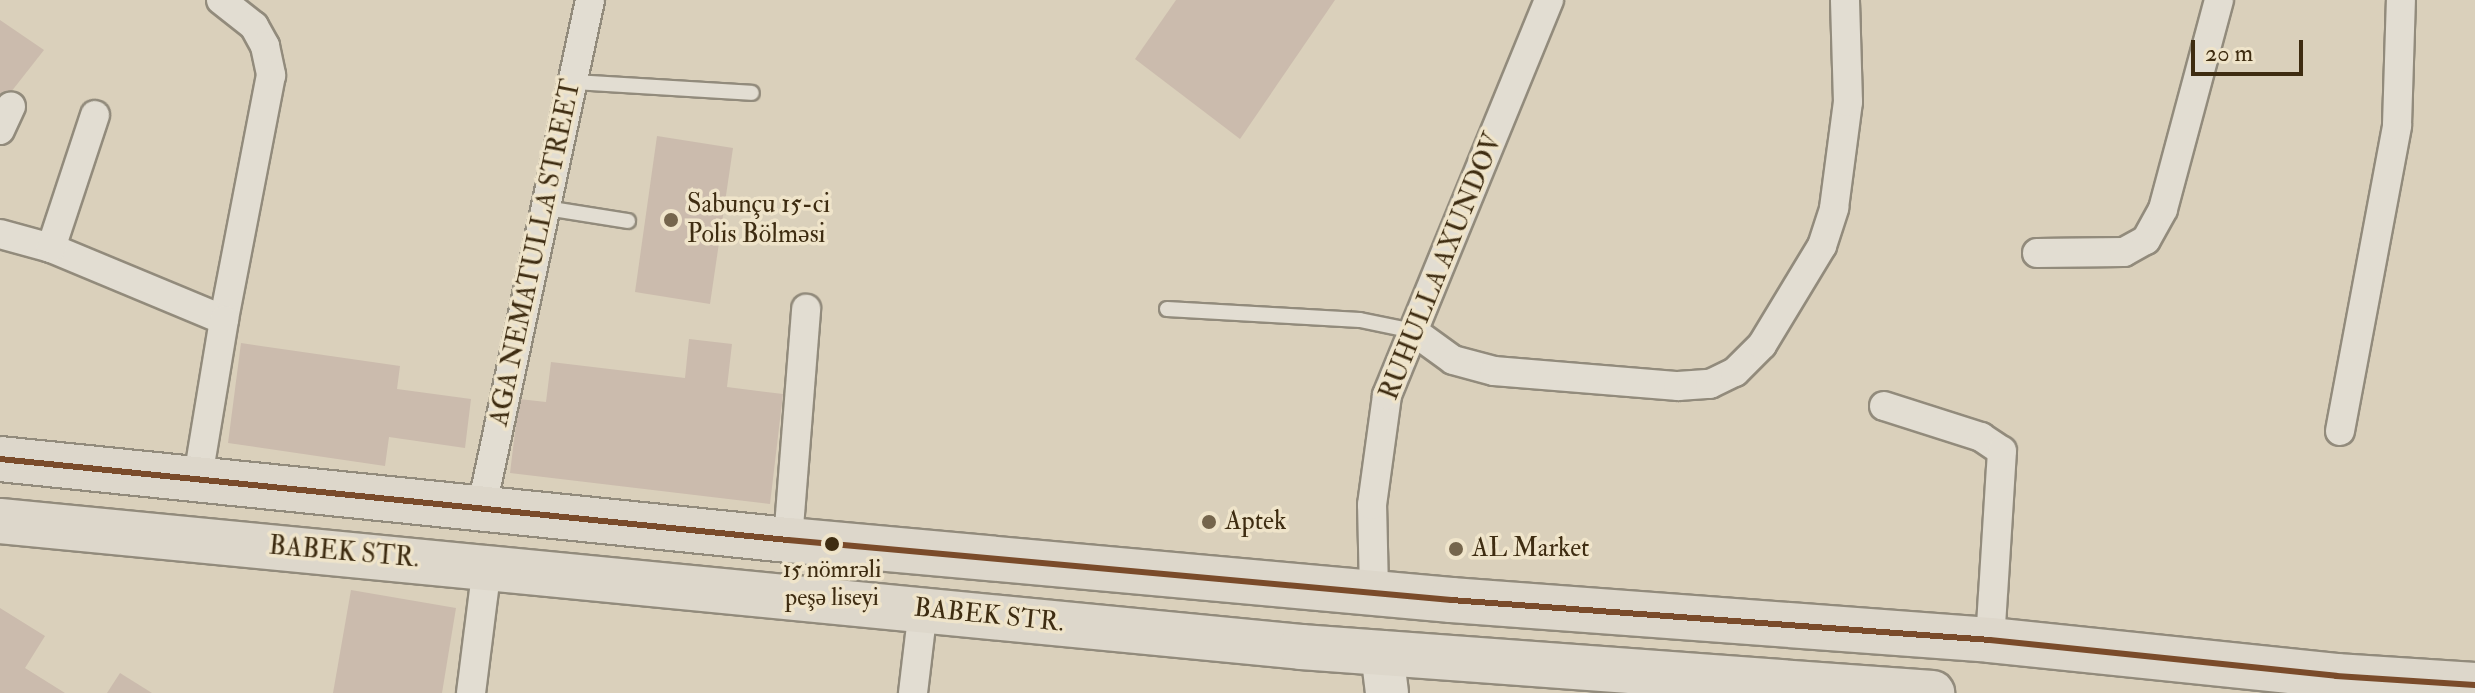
<!DOCTYPE html>
<meta charset="utf-8">
<style>
body{margin:0}
#map{position:relative;width:2475px;height:693px;overflow:hidden;background:#dad0bb;font-family:"IM FELL Double Pica",serif}
div>[style]{position:absolute}
.building>*{inset:0;background:#cbbbad}
.roads{filter:drop-shadow(2px 0 #928b7c) drop-shadow(-2px 0 #928b7c) drop-shadow(0 2px #928b7c) drop-shadow(0 -2px #928b7c)}
.lane>*{height:14px;margin:-7px;padding:0 7px;transform-origin:7px;border-radius:7px;background:#e2ddd2}
.street>*{height:28px;margin:-14px;padding:0 14px;transform-origin:14px;border-radius:14px;background:#e2ddd2}
.secondary>*{height:42px;margin:-21px;padding:0 21px;transform-origin:21px;border-radius:21px;background:#e2ddd2}
.primary>*{height:44px;margin:-22px;padding:0 22px;transform-origin:22px;border-radius:22px;background:#ddd7cb}
.bus-1>*{height:6px;margin:-3px;padding:0 3px;transform-origin:3px;border-radius:3px;background:#7a4b2a}
.dots>*{width:22px;height:22px;translate:-50% -50%;box-sizing:border-box;border:4px solid #efe4ca;border-radius:50%}
span{translate:-50% -50%;white-space:nowrap;text-align:center;line-height:1.15;-webkit-text-stroke:7px #efe4ca;paint-order:stroke}
.bus-label{font-size:24px;color:#3e2c11}
.poi-label{font-size:26px;color:#3e2c11}
.left{translate:0 -50%;text-align:left}
.street-label{font-size:26px;color:#3e2c11}
.scale{position:absolute;left:2191px;top:40px;width:112px;height:36px;box-sizing:border-box;border:4px solid #3e2c11;border-top:0;padding-left:10px;font-size:24px;line-height:28px;white-space:nowrap;color:#3e2c11;-webkit-text-stroke:6px #efe4ca;paint-order:stroke}
</style>
<div id="map">
<div class="building">
<div style="clip-path:polygon(1176px 0,1335px 0,1240px 139px,1135px 59px)"></div>
<div style="clip-path:polygon(0 20px,44px 50px,0 106px)"></div>
<div style="clip-path:polygon(657px 136px,733px 148px,710px 304px,635px 292px)"></div>
<div style="clip-path:polygon(689px 339px,732px 344px,727px 387px,783px 394px,770px 504px,510px 473px,519px 399px,546px 402px,551px 362px,685px 378px)"></div>
<div style="clip-path:polygon(241px 343px,400px 366px,397px 389px,471px 399px,465px 448px,389px 437px,385px 466px,228px 443px)"></div>
<div style="clip-path:polygon(351px 590px,456px 608px,442px 693px,333px 693px)"></div>
<div style="clip-path:polygon(0 608px,45px 636px,25px 668px,65px 693px,0 693px)"></div>
<div style="clip-path:polygon(120px 673px,152px 693px,107px 693px)"></div>
</div>
<div class="roads">
<div class="lane">
<div style="left:573px;top:82px;width:179px;rotate:3.5deg"></div>
<div style="left:546px;top:208px;width:83px;rotate:9deg"></div>
<div style="left:1167px;top:309px;width:193px;rotate:3.3deg"></div>
<div style="left:1360px;top:320px;width:54px;rotate:11.7deg"></div>
</div>
<div class="street">
<div style="left:221px;top:0;width:42px;rotate:38.2deg"></div>
<div style="left:254px;top:26px;width:23px;rotate:61deg"></div>
<div style="left:265px;top:46px;width:30px;rotate:78deg"></div>
<div style="left:271px;top:75px;width:249px;rotate:100.9deg"></div>
<div style="left:0;top:130px;width:26px;rotate:-65deg"></div>
<div style="left:0;top:234px;width:53px;rotate:15.4deg"></div>
<div style="left:51px;top:248px;width:187px;rotate:22.6deg"></div>
<div style="left:224px;top:320px;width:159px;rotate:99.4deg"></div>
<div style="left:51px;top:248px;width:140px;rotate:-71.7deg"></div>
<div style="left:2037px;top:253px;width:87px;rotate:-0.7deg"></div>
<div style="left:2124px;top:252px;width:25px;rotate:-29deg"></div>
<div style="left:2146px;top:240px;width:35px;rotate:-61deg"></div>
<div style="left:2163px;top:209px;width:216px;rotate:-75deg"></div>
<div style="left:1413px;top:331px;width:49px;rotate:35.9deg"></div>
<div style="left:1453px;top:360px;width:42px;rotate:15deg"></div>
<div style="left:1494px;top:371px;width:185px;rotate:4.7deg"></div>
<div style="left:1678px;top:386px;width:32px;rotate:-4deg"></div>
<div style="left:1710px;top:384px;width:28px;rotate:-26deg"></div>
<div style="left:1735px;top:372px;width:38px;rotate:-45deg"></div>
<div style="left:1762px;top:345px;width:116px;rotate:-58.8deg"></div>
<div style="left:1822px;top:246px;width:40px;rotate:-72deg"></div>
<div style="left:1834px;top:208px;width:107px;rotate:-82.5deg"></div>
<div style="left:1848px;top:102px;width:102px;rotate:-91.7deg"></div>
<div style="left:1884px;top:406px;width:102px;rotate:17.7deg"></div>
<div style="left:1981px;top:437px;width:25px;rotate:34deg"></div>
<div style="left:2002px;top:451px;width:189px;rotate:93.6deg"></div>
<div style="left:2340px;top:431px;width:311px;rotate:-79.4deg"></div>
<div style="left:2397px;top:125px;width:125px;rotate:-88.2deg"></div>
<div style="left:482px;top:506px;width:517px;rotate:-77.95deg"></div>
<div style="left:788px;top:540px;width:232px;rotate:-85.5deg"></div>
<div style="left:1374px;top:591px;width:86px;rotate:-91.3deg"></div>
<div style="left:1372px;top:505px;width:111px;rotate:-82.2deg"></div>
<div style="left:1387px;top:395px;width:427px;rotate:-67.7deg"></div>
<div style="left:471px;top:693px;width:128px;rotate:-82.8deg"></div>
<div style="left:913px;top:693px;width:85px;rotate:-83.2deg"></div>
</div>
<div class="secondary">
<div style="left:1382px;top:652px;width:41px;rotate:83deg"></div>
</div>
<div class="primary">
<div style="left:0;top:459px;width:792px;rotate:5.87deg"></div>
<div style="left:788px;top:540px;width:666px;rotate:5.17deg"></div>
<div style="left:1451px;top:600px;width:540px;rotate:4.24deg"></div>
<div style="left:1990px;top:640px;width:348px;rotate:5.9deg"></div>
<div style="left:2336px;top:676px;width:139px;rotate:3.7deg"></div>
<div style="left:0;top:521px;width:1307px;rotate:5.53deg"></div>
<div style="left:1301px;top:647px;width:633px;rotate:4.17deg"></div>
</div>
</div>
<div class="bus-1">
<div style="left:0;top:459px;width:792px;rotate:5.87deg"></div>
<div style="left:788px;top:540px;width:666px;rotate:5.17deg"></div>
<div style="left:1451px;top:600px;width:540px;rotate:4.24deg"></div>
<div style="left:1990px;top:640px;width:348px;rotate:5.9deg"></div>
<div style="left:2336px;top:676px;width:139px;rotate:3.7deg"></div>
</div>
<div class="dots">
<div style="left:671px;top:220px;background:#75654c"></div>
<div style="left:1209px;top:522px;background:#75654c"></div>
<div style="left:832px;top:544px;background:#3e2c11"></div>
<div style="left:1456px;top:549px;background:#75654c"></div>
</div>
<div class="bus-label">
<span style="left:832px;top:584px">15 nömrәli<br>peşә liseyi</span>
</div>
<div class="poi-label">
<span class="left" style="left:687px;top:220px">Sabunçu 15-ci<br>Polis Bölməsi</span>
<span class="left" style="left:1225px;top:522px">Aptek</span>
<span class="left" style="left:1472px;top:549px">AL Market</span>
</div>
<div class="street-label">
<span style="left:536px;top:253px;rotate:-78deg">AGA NEMATULLA STREET</span>
<span style="left:1442px;top:267px;rotate:-68deg">RUHULLA AXUNDOV</span>
<span style="left:344px;top:553px;rotate:5deg">BABEK STR.</span>
<span style="left:989px;top:616px;rotate:6deg">BABEK STR.</span>
</div>
<div class="scale">20 m</div>
</div>
